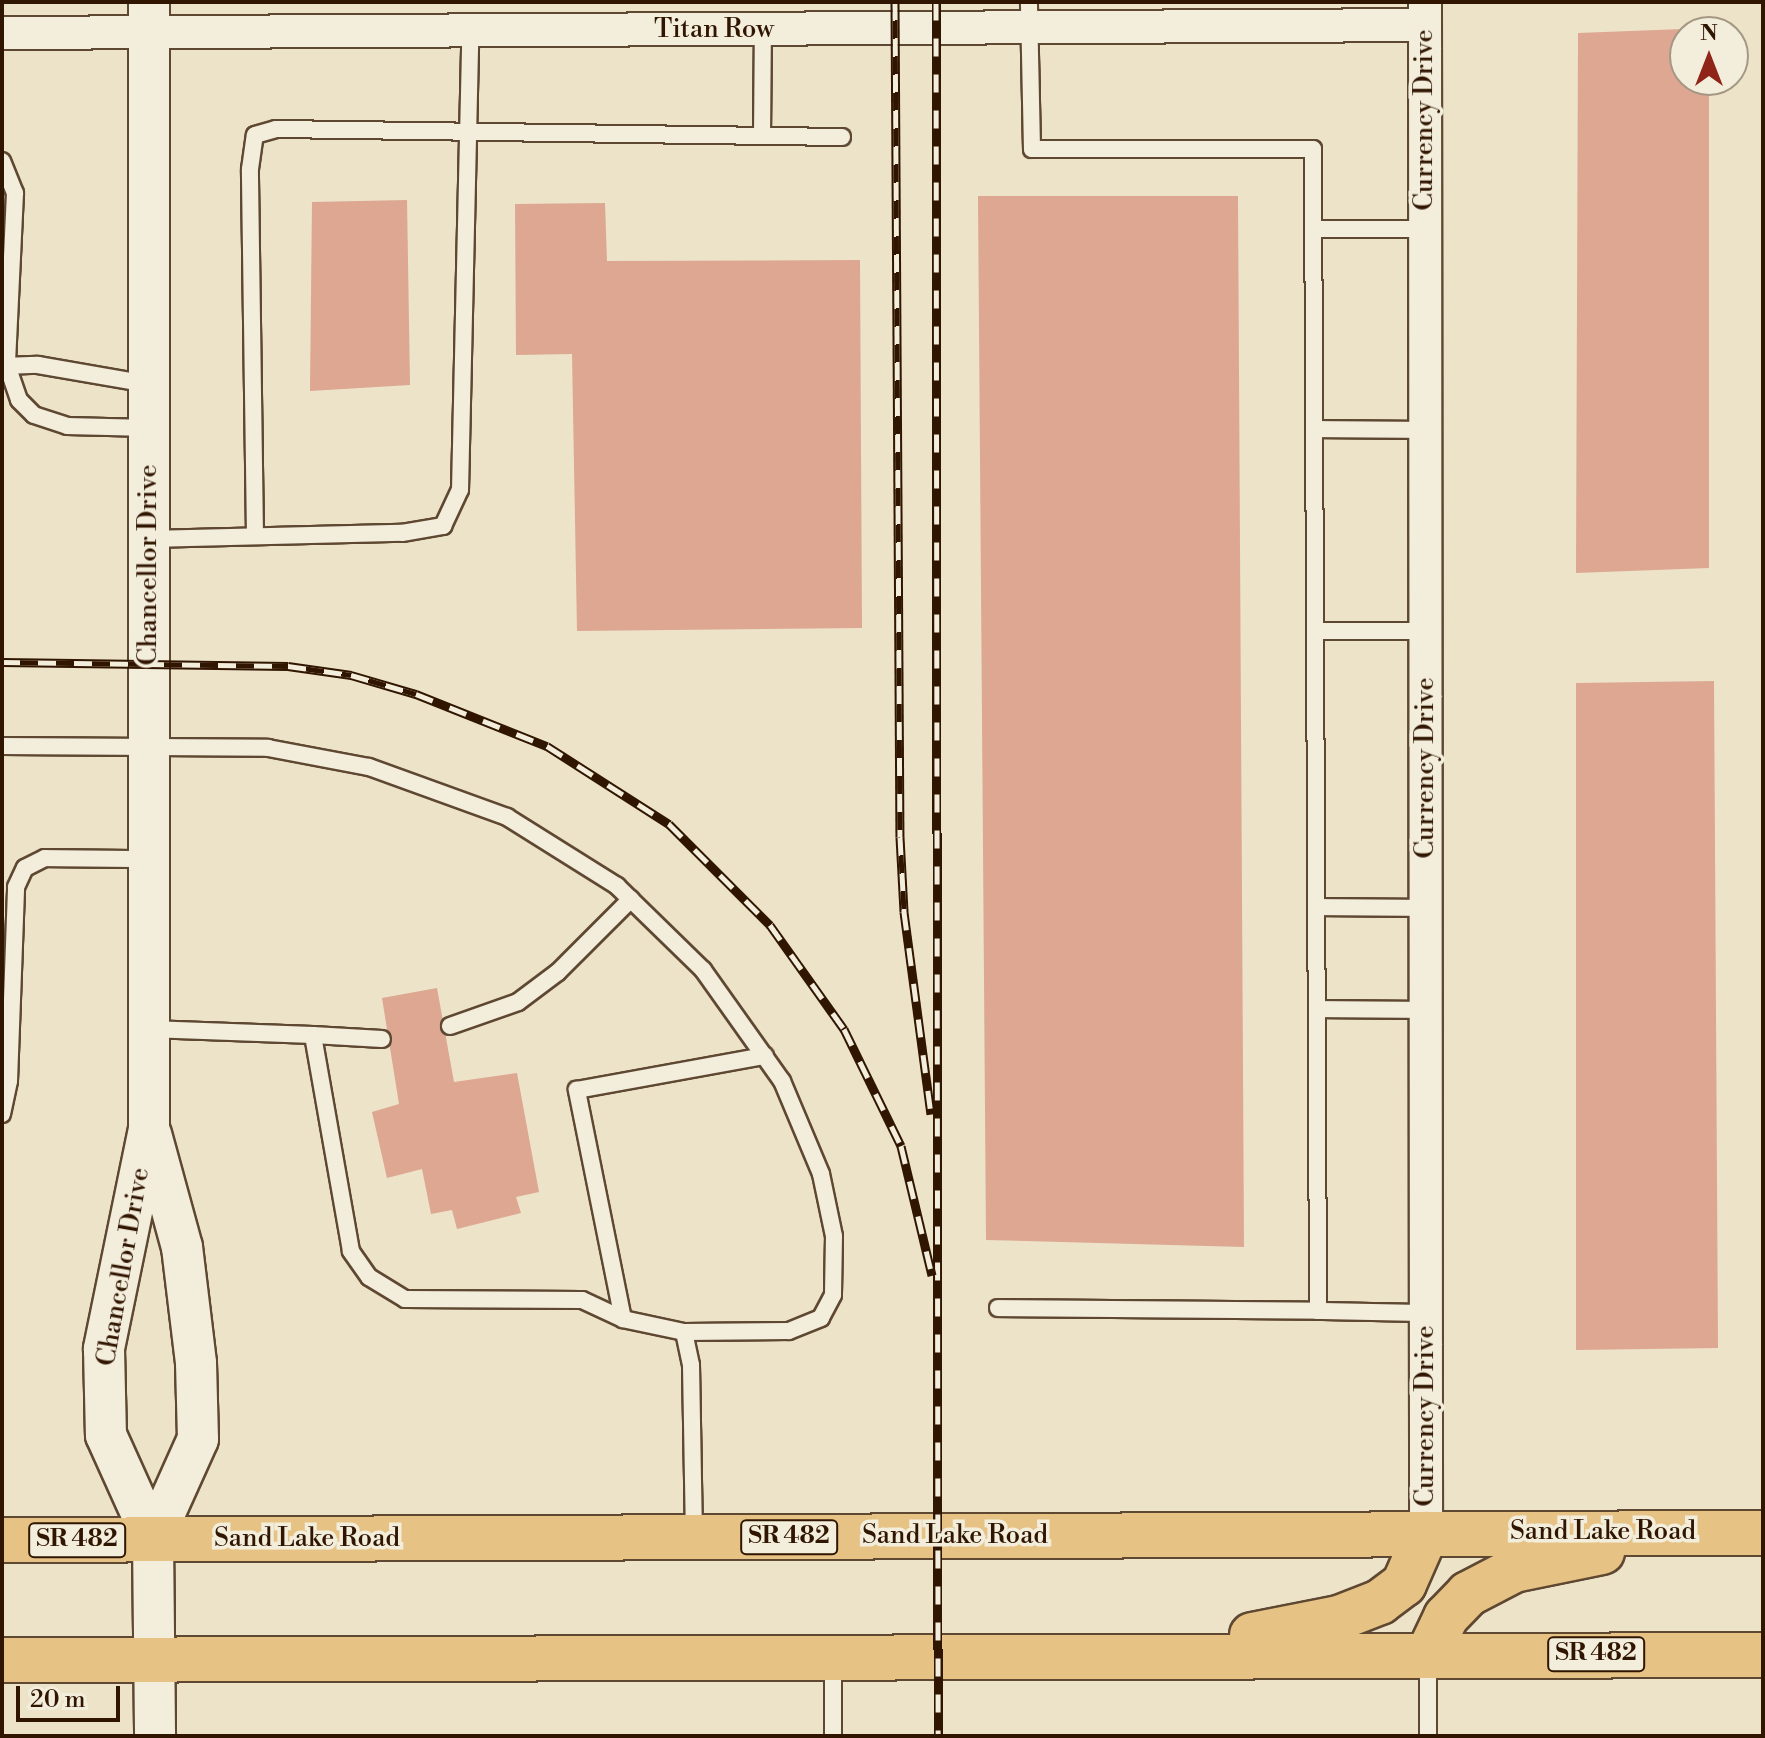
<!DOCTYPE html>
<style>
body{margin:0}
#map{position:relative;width:1765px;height:1738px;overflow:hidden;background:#ece3c9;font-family:"Libre Bodoni",serif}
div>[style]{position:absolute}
.building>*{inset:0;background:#dda792}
.roads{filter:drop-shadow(2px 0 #5f4832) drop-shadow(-2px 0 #5f4832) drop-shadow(0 2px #5f4832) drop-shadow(0 -2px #5f4832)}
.service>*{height:16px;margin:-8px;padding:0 8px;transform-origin:8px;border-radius:8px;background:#f3eddc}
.minor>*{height:32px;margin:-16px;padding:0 16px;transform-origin:16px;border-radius:16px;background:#f3eddc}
.tertiary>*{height:40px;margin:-20px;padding:0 20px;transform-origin:20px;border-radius:20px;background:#f3eddc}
.primary>*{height:44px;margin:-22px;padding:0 22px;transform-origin:22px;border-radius:22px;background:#e6c284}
.rail>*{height:9px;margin-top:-4.5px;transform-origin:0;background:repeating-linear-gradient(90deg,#f3eddc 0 18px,#301500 0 36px);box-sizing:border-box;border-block:2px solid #301500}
span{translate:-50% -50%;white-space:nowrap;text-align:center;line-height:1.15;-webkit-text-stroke:7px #f3eddc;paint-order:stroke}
.shield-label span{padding:2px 6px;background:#f3eddc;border:2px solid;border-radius:6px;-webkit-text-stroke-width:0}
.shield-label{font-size:24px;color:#301500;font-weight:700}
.street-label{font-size:26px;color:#301500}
.frame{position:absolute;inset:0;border:4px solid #301500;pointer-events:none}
.north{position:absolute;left:1669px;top:16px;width:80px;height:80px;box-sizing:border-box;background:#f3eddc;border:2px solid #a59784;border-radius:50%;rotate:0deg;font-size:22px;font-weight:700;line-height:32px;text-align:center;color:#301500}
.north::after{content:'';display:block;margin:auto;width:28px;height:36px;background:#8f2418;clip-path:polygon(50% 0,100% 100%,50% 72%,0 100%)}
.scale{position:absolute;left:16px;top:1686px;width:104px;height:36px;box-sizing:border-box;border:4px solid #301500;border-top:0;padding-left:10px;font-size:24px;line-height:28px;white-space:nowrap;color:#301500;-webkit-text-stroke:6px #f3eddc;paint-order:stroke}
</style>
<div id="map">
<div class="building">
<div style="clip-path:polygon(1709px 28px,1709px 32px,1685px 32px,1685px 80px,1709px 80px,1709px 568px,1576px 573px,1578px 33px)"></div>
<div style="clip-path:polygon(978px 196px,1238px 196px,1244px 1247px,986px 1240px)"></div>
<div style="clip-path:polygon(407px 200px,410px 385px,310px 391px,312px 202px)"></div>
<div style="clip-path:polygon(605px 203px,607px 261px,860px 260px,862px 628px,577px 631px,572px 354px,516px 355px,515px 204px)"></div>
<div style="clip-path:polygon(1714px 681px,1718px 1348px,1576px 1350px,1576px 683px)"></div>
<div style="clip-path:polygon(437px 988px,454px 1082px,517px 1073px,539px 1192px,516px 1197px,521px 1213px,457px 1229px,452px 1210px,431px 1214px,422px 1169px,387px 1178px,372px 1112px,399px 1104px,382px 998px)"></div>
</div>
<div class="roads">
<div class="service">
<div style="left:762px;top:136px;width:107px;rotate:-89.5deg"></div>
<div style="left:2px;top:161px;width:35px;rotate:68deg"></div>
<div style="left:15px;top:193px;width:172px;rotate:92.7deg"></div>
<div style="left:7px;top:365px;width:37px;rotate:71deg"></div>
<div style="left:19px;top:400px;width:21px;rotate:45deg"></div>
<div style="left:34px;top:415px;width:35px;rotate:18deg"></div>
<div style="left:67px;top:426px;width:82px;rotate:1.4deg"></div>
<div style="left:1314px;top:229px;width:111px"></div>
<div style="left:2px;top:366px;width:36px;rotate:-2deg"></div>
<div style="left:38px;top:365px;width:112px;rotate:9.8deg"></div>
<div style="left:1316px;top:429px;width:109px;rotate:0.5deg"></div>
<div style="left:255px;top:536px;width:367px;rotate:-90.8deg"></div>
<div style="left:250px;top:169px;width:34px;rotate:-82deg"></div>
<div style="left:255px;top:135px;width:22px;rotate:-16deg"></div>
<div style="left:276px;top:129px;width:566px;rotate:0.81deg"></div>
<div style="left:149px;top:539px;width:253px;rotate:-1.4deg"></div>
<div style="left:402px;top:533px;width:42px;rotate:-9.7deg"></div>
<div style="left:443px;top:526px;width:40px;rotate:-65deg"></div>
<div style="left:460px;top:490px;width:458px;rotate:-88.7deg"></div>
<div style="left:1317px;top:631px;width:108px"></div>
<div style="left:2px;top:746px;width:266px;rotate:0.4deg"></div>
<div style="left:268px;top:748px;width:103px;rotate:10.7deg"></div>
<div style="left:369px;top:767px;width:147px;rotate:19.9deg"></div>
<div style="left:507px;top:817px;width:130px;rotate:32.1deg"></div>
<div style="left:617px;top:886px;width:120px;rotate:44.3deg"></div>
<div style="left:703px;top:970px;width:136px;rotate:54.6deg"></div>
<div style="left:782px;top:1081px;width:101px;rotate:67.2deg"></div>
<div style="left:821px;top:1174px;width:63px;rotate:78.2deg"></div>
<div style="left:834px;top:1236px;width:59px;rotate:91deg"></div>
<div style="left:833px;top:1295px;width:26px;rotate:118deg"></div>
<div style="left:821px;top:1318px;width:35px;rotate:158deg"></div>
<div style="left:789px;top:1331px;width:105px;rotate:179.5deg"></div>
<div style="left:684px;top:1332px;width:62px;rotate:-168deg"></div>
<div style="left:623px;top:1319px;width:45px;rotate:-155.1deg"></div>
<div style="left:582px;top:1300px;width:177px;rotate:-179.7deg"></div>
<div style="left:405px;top:1299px;width:42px;rotate:-148.6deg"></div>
<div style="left:369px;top:1277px;width:32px;rotate:-125deg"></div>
<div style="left:351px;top:1251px;width:219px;rotate:-100deg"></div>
<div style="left:313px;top:1035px;width:164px;rotate:-177.9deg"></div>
<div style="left:1319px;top:907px;width:107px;rotate:0.5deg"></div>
<div style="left:1318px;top:1009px;width:107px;rotate:0.5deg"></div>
<div style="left:450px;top:1026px;width:72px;rotate:-19.4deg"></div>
<div style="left:518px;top:1002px;width:50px;rotate:-36.9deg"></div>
<div style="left:558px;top:972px;width:103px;rotate:-45deg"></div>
<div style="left:313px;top:1035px;width:69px;rotate:3.3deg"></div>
<div style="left:2px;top:1114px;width:34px;rotate:-78deg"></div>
<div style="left:9px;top:1081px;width:194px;rotate:-87.9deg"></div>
<div style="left:16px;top:887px;width:21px;rotate:-65deg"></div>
<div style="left:25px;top:868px;width:22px;rotate:-27deg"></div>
<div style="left:45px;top:858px;width:103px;rotate:0.6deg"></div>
<div style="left:998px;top:1308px;width:320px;rotate:0.5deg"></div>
<div style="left:1318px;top:1311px;width:1162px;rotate:-90.25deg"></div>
<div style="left:1313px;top:149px;width:281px;rotate:180deg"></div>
<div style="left:1032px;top:149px;width:147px;rotate:-91.2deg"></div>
<div style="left:1318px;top:1311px;width:108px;rotate:1.1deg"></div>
<div style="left:623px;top:1319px;width:234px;rotate:-101.4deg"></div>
<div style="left:577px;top:1090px;width:191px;rotate:-10.3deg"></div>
<div style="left:684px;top:1332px;width:34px;rotate:78deg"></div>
<div style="left:691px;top:1365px;width:170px;rotate:89deg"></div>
<div style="left:833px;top:1658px;width:78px;rotate:90deg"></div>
<div style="left:1428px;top:1736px;width:80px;rotate:-90deg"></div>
</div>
<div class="minor">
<div style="left:1425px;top:2px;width:1532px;rotate:89.96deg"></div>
<div style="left:2px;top:33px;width:1423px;rotate:-0.32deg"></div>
</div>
<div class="tertiary">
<div style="left:149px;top:2px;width:1127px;rotate:90deg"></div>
<div style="left:149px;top:1129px;width:225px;rotate:101.6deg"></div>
<div style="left:104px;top:1349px;width:86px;rotate:88.7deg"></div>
<div style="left:106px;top:1435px;width:114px;rotate:65.7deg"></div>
<div style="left:153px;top:1539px;width:197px;rotate:89.4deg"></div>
<div style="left:151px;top:1134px;width:117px;rotate:74.7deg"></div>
<div style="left:182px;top:1247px;width:117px;rotate:83.1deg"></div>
<div style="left:196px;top:1363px;width:76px;rotate:88.5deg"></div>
<div style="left:198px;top:1439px;width:110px;rotate:114.2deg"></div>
</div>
<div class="primary">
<div style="left:2px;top:1540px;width:1761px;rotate:-0.23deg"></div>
<div style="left:1252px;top:1635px;width:89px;rotate:-11.1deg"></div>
<div style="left:1339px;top:1618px;width:44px;rotate:-21.3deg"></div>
<div style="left:1380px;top:1602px;width:30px;rotate:-37deg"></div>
<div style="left:1404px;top:1584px;width:55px;rotate:-66.3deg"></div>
<div style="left:1428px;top:1655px;width:42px;rotate:-64.7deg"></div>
<div style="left:1446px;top:1617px;width:32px;rotate:-46deg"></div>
<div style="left:1468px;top:1594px;width:52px;rotate:-27.6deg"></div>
<div style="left:1514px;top:1570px;width:90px;rotate:-11.6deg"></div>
<div style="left:2px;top:1660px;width:1761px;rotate:-0.16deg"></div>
</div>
</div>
<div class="rail">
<div style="left:895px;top:2px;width:835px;rotate:89.66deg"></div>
<div style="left:900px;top:837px;width:75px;rotate:86.9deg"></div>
<div style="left:904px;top:912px;width:204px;rotate:82.4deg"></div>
<div style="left:936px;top:2px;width:1734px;rotate:89.93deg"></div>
<div style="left:2px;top:662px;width:286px;rotate:0.8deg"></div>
<div style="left:288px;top:666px;width:64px;rotate:8.1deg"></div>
<div style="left:351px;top:675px;width:68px;rotate:16.3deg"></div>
<div style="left:416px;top:694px;width:141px;rotate:21.7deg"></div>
<div style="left:547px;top:746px;width:145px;rotate:32.6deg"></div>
<div style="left:669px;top:824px;width:143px;rotate:45deg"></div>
<div style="left:770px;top:925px;width:128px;rotate:54.6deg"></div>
<div style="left:844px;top:1029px;width:130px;rotate:64deg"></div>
<div style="left:901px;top:1146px;width:133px;rotate:76.5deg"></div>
</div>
<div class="shield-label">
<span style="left:789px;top:1537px">SR 482</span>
<span style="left:77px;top:1540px">SR 482</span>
<span style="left:1596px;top:1654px">SR 482</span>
</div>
<div class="street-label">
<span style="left:714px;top:30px">Titan Row</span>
<span style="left:1425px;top:120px;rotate:-90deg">Currency Drive</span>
<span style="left:149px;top:565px;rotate:-90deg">Chancellor Drive</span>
<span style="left:1426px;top:768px;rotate:-90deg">Currency Drive</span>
<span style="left:124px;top:1267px;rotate:-80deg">Chancellor Drive</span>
<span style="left:1426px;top:1416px;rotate:-90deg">Currency Drive</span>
<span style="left:1603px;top:1532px">Sand Lake Road</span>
<span style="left:955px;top:1536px">Sand Lake Road</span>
<span style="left:307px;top:1539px">Sand Lake Road</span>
</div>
<div class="frame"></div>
<div class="north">N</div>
<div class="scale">20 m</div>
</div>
